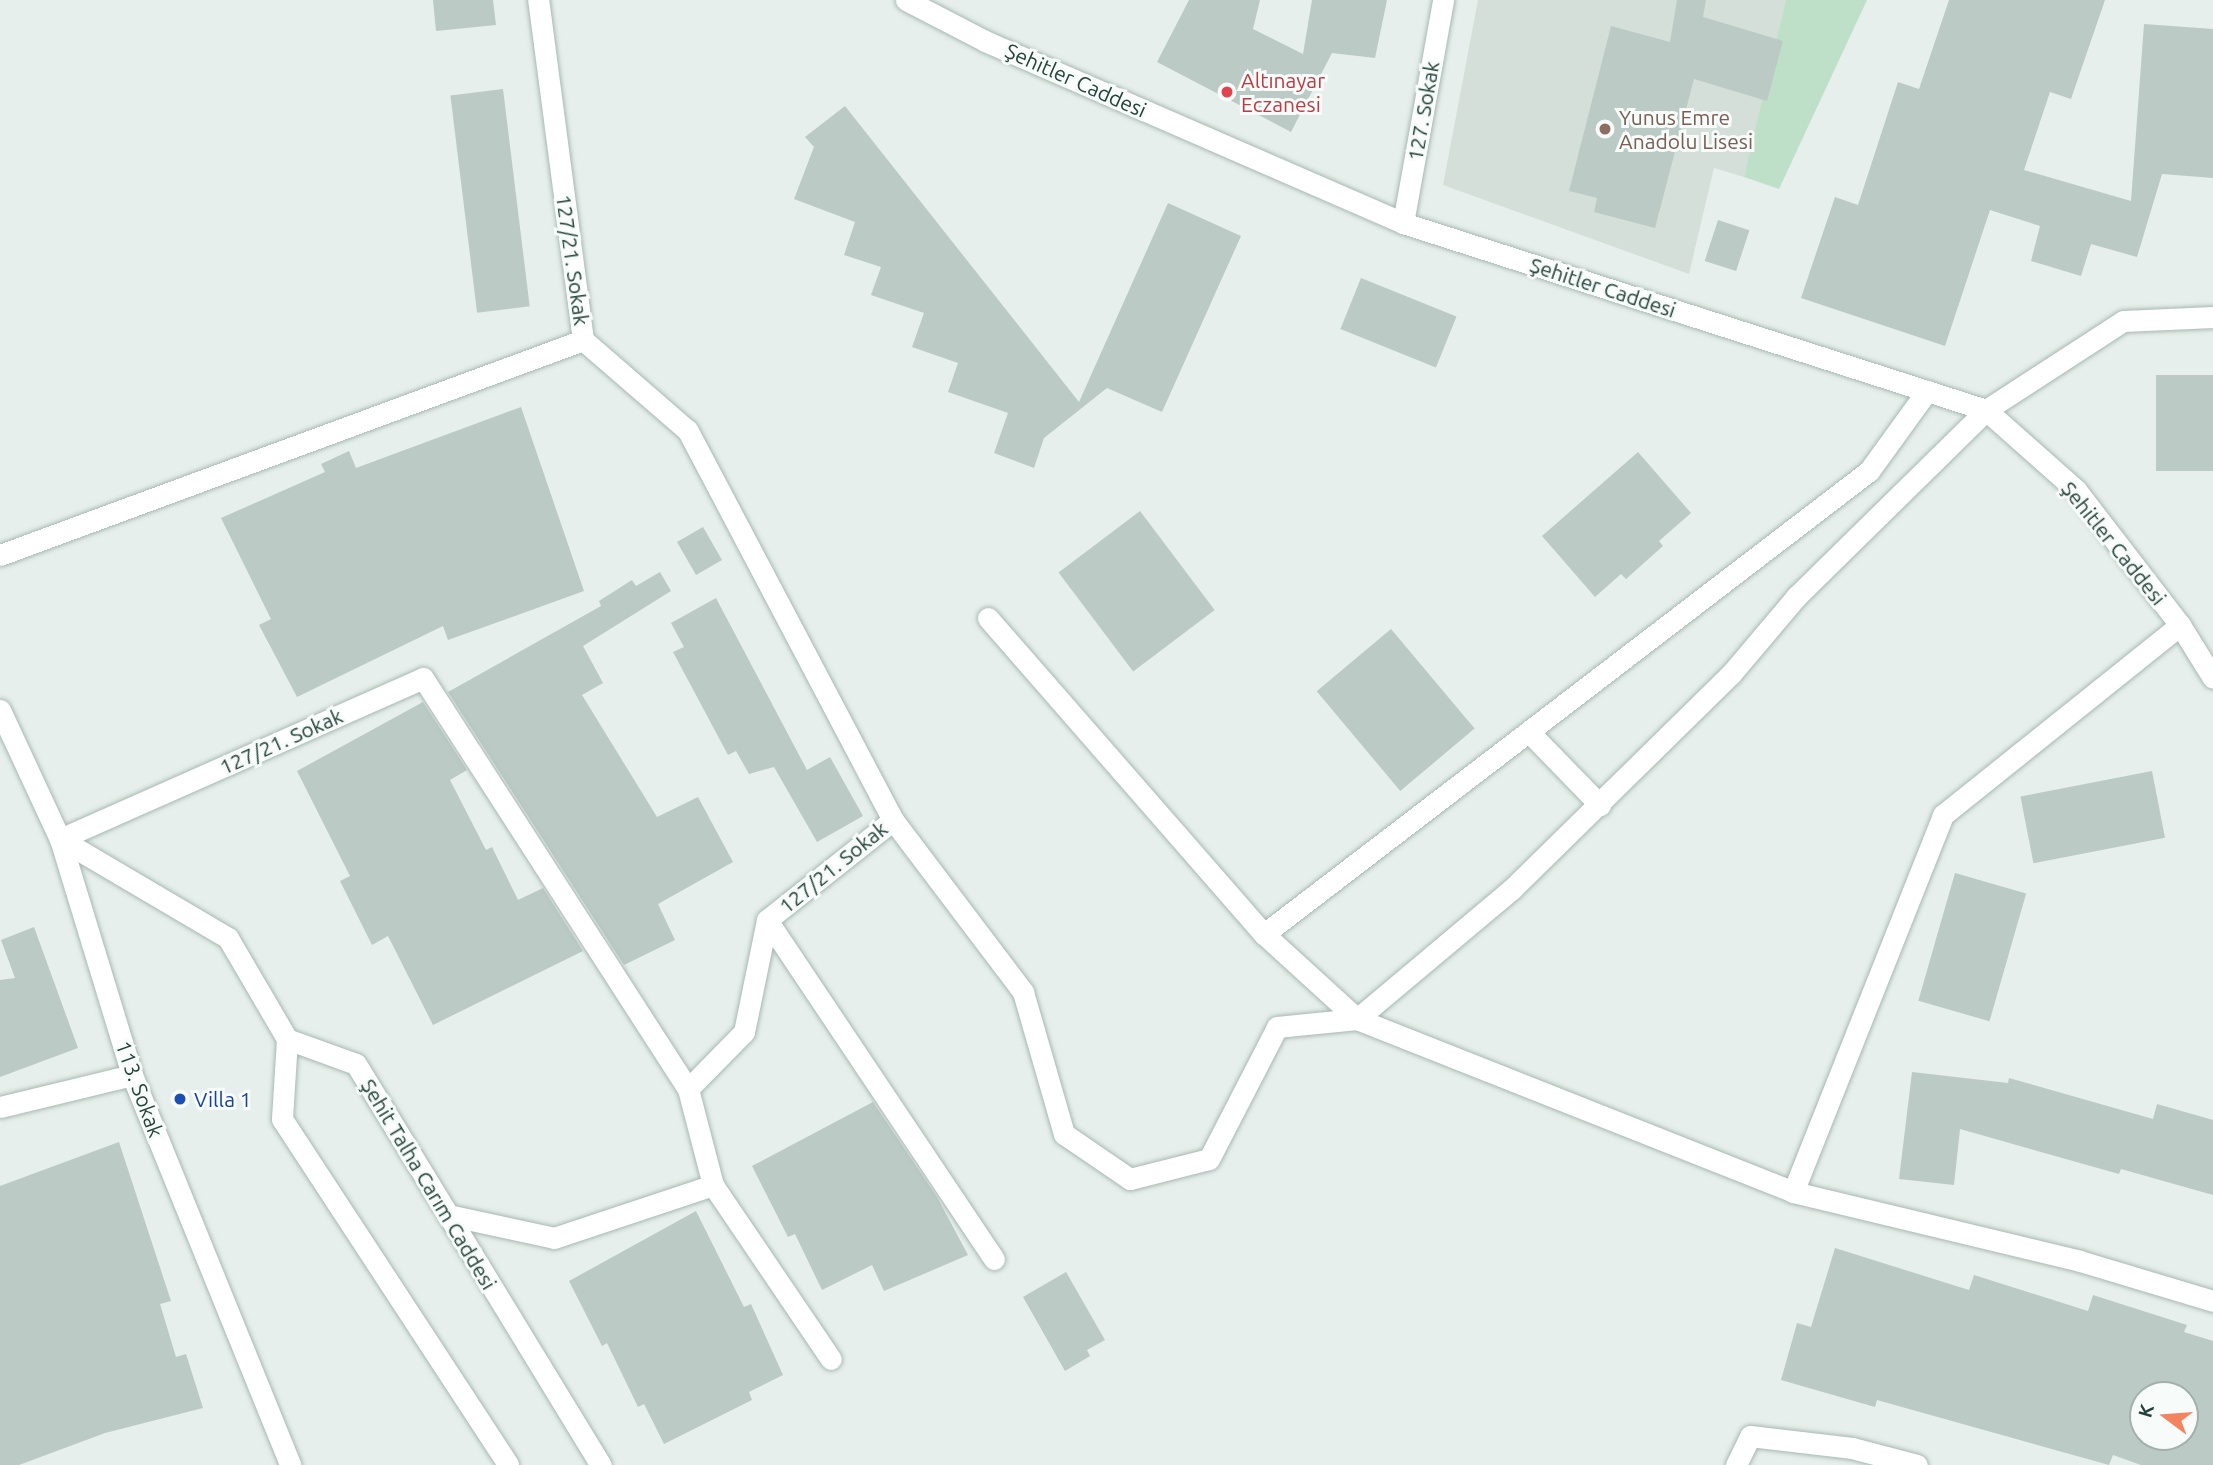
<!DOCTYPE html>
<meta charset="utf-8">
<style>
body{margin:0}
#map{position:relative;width:2213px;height:1465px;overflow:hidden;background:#e6efeb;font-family:Ubuntu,sans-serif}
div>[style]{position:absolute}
.built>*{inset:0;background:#d4dfda}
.green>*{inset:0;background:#bfe0c8}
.building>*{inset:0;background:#bbcac4;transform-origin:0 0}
.roads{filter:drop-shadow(0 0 2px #a8b8b2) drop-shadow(0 0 2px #a8b8b2)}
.minor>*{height:21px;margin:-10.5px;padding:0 10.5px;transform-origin:10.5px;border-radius:10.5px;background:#fff}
.dots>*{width:19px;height:19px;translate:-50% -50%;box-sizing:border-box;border:4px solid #f7fbf9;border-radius:50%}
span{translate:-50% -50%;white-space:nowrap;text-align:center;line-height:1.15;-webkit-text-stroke:6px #f7fbf9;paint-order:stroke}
.street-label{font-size:21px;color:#24423a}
.health-label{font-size:21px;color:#be3a42}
.left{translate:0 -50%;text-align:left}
.education-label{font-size:21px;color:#785e54}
.transit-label{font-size:21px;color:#164399}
.north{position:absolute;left:2129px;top:1381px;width:70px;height:70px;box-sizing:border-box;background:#f7fbf9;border:2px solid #a3b1ad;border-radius:50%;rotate:286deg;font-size:19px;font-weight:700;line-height:28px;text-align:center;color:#24423a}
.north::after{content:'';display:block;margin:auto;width:24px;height:32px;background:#f4845f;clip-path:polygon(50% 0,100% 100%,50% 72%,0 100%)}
</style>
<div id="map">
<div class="built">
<div style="clip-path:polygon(1478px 0,1786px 0,1782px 31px,1744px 177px,1714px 168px,1689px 274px,1443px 185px)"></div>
</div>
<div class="green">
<div style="clip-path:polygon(1786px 0,1867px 0,1779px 189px,1744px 177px)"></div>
</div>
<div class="building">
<div style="clip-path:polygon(433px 0,493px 0,496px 25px,436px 31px)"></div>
<div style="clip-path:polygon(1189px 0,1260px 0,1253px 29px,1303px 54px,1312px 0,1387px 0,1375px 58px,1332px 53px,1291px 132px,1157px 62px)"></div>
<div style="clip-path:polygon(1677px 0,1706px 0,1703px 17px,1783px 41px,1767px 101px,1694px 79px,1655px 228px,1594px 212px,1597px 198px,1569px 191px,1611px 26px,1670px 42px)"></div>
<div style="clip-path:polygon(1949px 0,2105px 0,2071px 99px,2050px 92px,2024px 170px,2131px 201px,2144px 24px,2213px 29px,2213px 178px,2162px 174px,2137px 257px,2091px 244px,2081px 276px,2031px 261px,2040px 226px,1990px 210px,1945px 346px,1801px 298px,1835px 197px,1858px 205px,1898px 82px,1919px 89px)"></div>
<div style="left:503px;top:89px;width:219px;height:53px;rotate:83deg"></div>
<div style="clip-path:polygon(845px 106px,1079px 402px,1168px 203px,1241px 236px,1162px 412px,1107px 388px,1044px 438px,1034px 468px,994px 453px,1008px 413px,948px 392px,958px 363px,912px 347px,924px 313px,871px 295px,881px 267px,844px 255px,855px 222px,794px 199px,814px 147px,805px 137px)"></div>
<div style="left:1718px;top:220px;width:33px;height:43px;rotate:18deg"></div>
<div style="left:1361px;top:278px;width:103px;height:55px;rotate:22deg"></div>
<div style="left:2213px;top:375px;width:96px;height:57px;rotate:90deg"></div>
<div style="clip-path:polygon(521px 407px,584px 591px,448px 640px,443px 626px,297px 697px,259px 625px,271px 619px,221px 518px,325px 472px,321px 464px,349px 451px,356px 468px)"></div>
<div style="clip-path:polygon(1638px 452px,1691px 513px,1659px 541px,1663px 546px,1626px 579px,1621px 574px,1595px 597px,1542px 536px)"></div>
<div style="left:1140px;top:511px;width:124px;height:102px;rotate:53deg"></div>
<div style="left:703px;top:527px;width:38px;height:30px;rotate:60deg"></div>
<div style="clip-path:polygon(660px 572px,671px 591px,583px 646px,603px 683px,582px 695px,657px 817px,698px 797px,733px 862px,658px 904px,675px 940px,624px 965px,448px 692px,601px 606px,599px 601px,632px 580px,636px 586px)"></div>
<div style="clip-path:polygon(716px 598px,807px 770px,830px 757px,863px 816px,817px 842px,774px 767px,749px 774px,736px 751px,728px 755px,673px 652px,684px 647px,671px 623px)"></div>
<div style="left:1391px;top:629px;width:130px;height:97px;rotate:50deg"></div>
<div style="clip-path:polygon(423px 702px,467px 770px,450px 780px,486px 850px,492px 847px,518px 900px,543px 888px,583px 951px,433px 1025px,388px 936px,372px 945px,340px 881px,350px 876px,297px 771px)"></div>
<div style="left:2152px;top:771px;width:68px;height:134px;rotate:79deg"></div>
<div style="left:1955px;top:873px;width:74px;height:133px;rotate:16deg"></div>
<div style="clip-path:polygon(34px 927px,78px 1048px,0 1077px,0 980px,15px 978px,1px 940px)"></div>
<div style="clip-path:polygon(1912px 1072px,2008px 1083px,2009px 1078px,2153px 1119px,2157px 1104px,2213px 1120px,2213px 1195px,2121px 1169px,2119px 1174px,1960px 1129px,1954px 1185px,1899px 1179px)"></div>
<div style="clip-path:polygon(873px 1102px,937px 1197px,968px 1255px,884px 1291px,872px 1265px,822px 1290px,795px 1234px,788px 1237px,752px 1166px)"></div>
<div style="clip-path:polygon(119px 1142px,171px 1301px,160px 1304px,176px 1357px,186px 1354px,203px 1408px,105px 1433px,19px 1465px,0 1465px,0 1186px)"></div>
<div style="clip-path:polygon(696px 1211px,744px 1307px,751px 1304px,783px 1375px,749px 1392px,752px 1400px,664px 1444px,644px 1404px,638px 1407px,607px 1343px,602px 1346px,569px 1281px)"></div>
<div style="clip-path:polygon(evenodd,1835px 1248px,1969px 1290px,1974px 1275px,2088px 1311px,2093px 1295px,2187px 1325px,2184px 1332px,2213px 1341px,2213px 1465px,2141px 1465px,2113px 1455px,2109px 1465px,1877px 1400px,1875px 1407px,1781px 1380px,1797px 1323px,1811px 1327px,1835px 1248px,2143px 1395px,2185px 1395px,2185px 1437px,2143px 1437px,2143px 1395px)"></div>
<div style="clip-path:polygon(1066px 1272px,1105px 1340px,1087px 1350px,1090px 1356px,1065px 1371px,1023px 1297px)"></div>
</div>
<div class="roads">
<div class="minor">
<div style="left:906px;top:0;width:89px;rotate:27.4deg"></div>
<div style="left:985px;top:41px;width:456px;rotate:23.5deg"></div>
<div style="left:1403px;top:223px;width:612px;rotate:17.78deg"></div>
<div style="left:1986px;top:410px;width:120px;rotate:41.6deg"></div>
<div style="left:2076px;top:490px;width:170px;rotate:52.4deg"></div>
<div style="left:2180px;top:625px;width:62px;rotate:58.1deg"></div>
<div style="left:1403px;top:223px;width:227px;rotate:-79.8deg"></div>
<div style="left:0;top:555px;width:621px;rotate:-20.24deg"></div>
<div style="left:988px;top:618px;width:420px;rotate:48.9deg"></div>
<div style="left:1264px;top:934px;width:126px;rotate:42.4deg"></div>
<div style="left:1357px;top:1019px;width:469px;rotate:21.6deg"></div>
<div style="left:1793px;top:1192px;width:295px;rotate:13.5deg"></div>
<div style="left:2080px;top:1261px;width:139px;rotate:16.7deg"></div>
<div style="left:0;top:710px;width:142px;rotate:65.1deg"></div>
<div style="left:60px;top:839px;width:247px;rotate:73deg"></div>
<div style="left:132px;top:1075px;width:421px;rotate:67.9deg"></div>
<div style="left:1529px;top:732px;width:102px;rotate:45.8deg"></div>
<div style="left:893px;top:820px;width:216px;rotate:52.9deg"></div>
<div style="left:1023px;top:992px;width:148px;rotate:73.9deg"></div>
<div style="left:1064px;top:1134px;width:80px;rotate:34.3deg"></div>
<div style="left:1130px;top:1179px;width:81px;rotate:-14.2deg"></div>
<div style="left:1209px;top:1159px;width:148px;rotate:-62.7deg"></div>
<div style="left:1277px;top:1027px;width:80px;rotate:-5.7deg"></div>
<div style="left:1357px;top:1019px;width:202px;rotate:-40deg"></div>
<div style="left:1512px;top:889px;width:307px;rotate:-44.5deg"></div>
<div style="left:1731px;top:674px;width:101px;rotate:-49.8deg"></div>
<div style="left:1796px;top:597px;width:267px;rotate:-44.5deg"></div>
<div style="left:1986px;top:410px;width:163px;rotate:-33deg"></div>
<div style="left:2123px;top:321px;width:90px;rotate:-2.5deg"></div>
<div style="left:60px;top:839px;width:397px;rotate:-23.9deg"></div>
<div style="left:423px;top:678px;width:489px;rotate:57.2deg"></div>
<div style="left:688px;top:1089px;width:80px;rotate:-45.5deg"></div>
<div style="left:744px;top:1032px;width:114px;rotate:-78.4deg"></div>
<div style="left:767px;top:920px;width:161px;rotate:-38.4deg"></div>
<div style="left:893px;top:820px;width:441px;rotate:-117.8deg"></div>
<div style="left:687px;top:430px;width:138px;rotate:-139.1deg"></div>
<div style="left:583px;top:340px;width:343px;rotate:-97.5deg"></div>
<div style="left:60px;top:839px;width:195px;rotate:30.5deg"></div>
<div style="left:228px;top:938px;width:117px;rotate:59.7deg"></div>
<div style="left:767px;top:920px;width:408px;rotate:56.2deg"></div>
<div style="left:1264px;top:934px;width:762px;rotate:-37.43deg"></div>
<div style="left:1869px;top:471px;width:99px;rotate:-54.1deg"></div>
<div style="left:287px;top:1039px;width:73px;rotate:19.9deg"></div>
<div style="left:356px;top:1064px;width:470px;rotate:58.6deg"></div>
<div style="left:287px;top:1039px;width:80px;rotate:93.6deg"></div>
<div style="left:282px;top:1119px;width:413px;rotate:56.8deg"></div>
<div style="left:688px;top:1089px;width:99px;rotate:75.4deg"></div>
<div style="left:713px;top:1185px;width:210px;rotate:55.9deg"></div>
<div style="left:0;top:1107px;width:136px;rotate:-13.6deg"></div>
<div style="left:1793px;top:1192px;width:406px;rotate:-68.3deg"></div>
<div style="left:1943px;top:815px;width:304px;rotate:-38.7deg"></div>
<div style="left:448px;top:1215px;width:108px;rotate:12.2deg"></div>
<div style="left:554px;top:1238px;width:168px;rotate:-18.4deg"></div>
<div style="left:1736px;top:1465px;width:32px;rotate:-64deg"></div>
<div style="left:1750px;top:1436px;width:103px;rotate:6.7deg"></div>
<div style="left:1852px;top:1448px;width:67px;rotate:14.7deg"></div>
</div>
</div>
<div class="dots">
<div style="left:1227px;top:92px;background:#e0444e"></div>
<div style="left:1605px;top:129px;background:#8d6e63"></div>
<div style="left:180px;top:1099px;background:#1a4fb4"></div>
</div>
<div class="street-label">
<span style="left:1076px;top:80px;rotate:24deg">Şehitler Caddesi</span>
<span style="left:1423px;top:111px;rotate:-80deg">127. Sokak</span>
<span style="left:573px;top:260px;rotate:82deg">127/21. Sokak</span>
<span style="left:1603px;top:287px;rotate:18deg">Şehitler Caddesi</span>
<span style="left:2114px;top:543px;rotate:51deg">Şehitler Caddesi</span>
<span style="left:281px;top:741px;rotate:-24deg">127/21. Sokak</span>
<span style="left:833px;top:867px;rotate:-39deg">127/21. Sokak</span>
<span style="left:140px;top:1089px;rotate:70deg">113. Sokak</span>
<span style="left:429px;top:1184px;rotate:59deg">Şehit Talha Carım Caddesi</span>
</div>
<div class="health-label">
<span class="left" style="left:1241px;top:92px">Altınayar<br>Eczanesi</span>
</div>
<div class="education-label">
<span class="left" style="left:1619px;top:129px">Yunus Emre<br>Anadolu Lisesi</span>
</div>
<div class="transit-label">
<span class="left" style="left:194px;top:1099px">Villa 1</span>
</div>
<div class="north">K</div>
</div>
